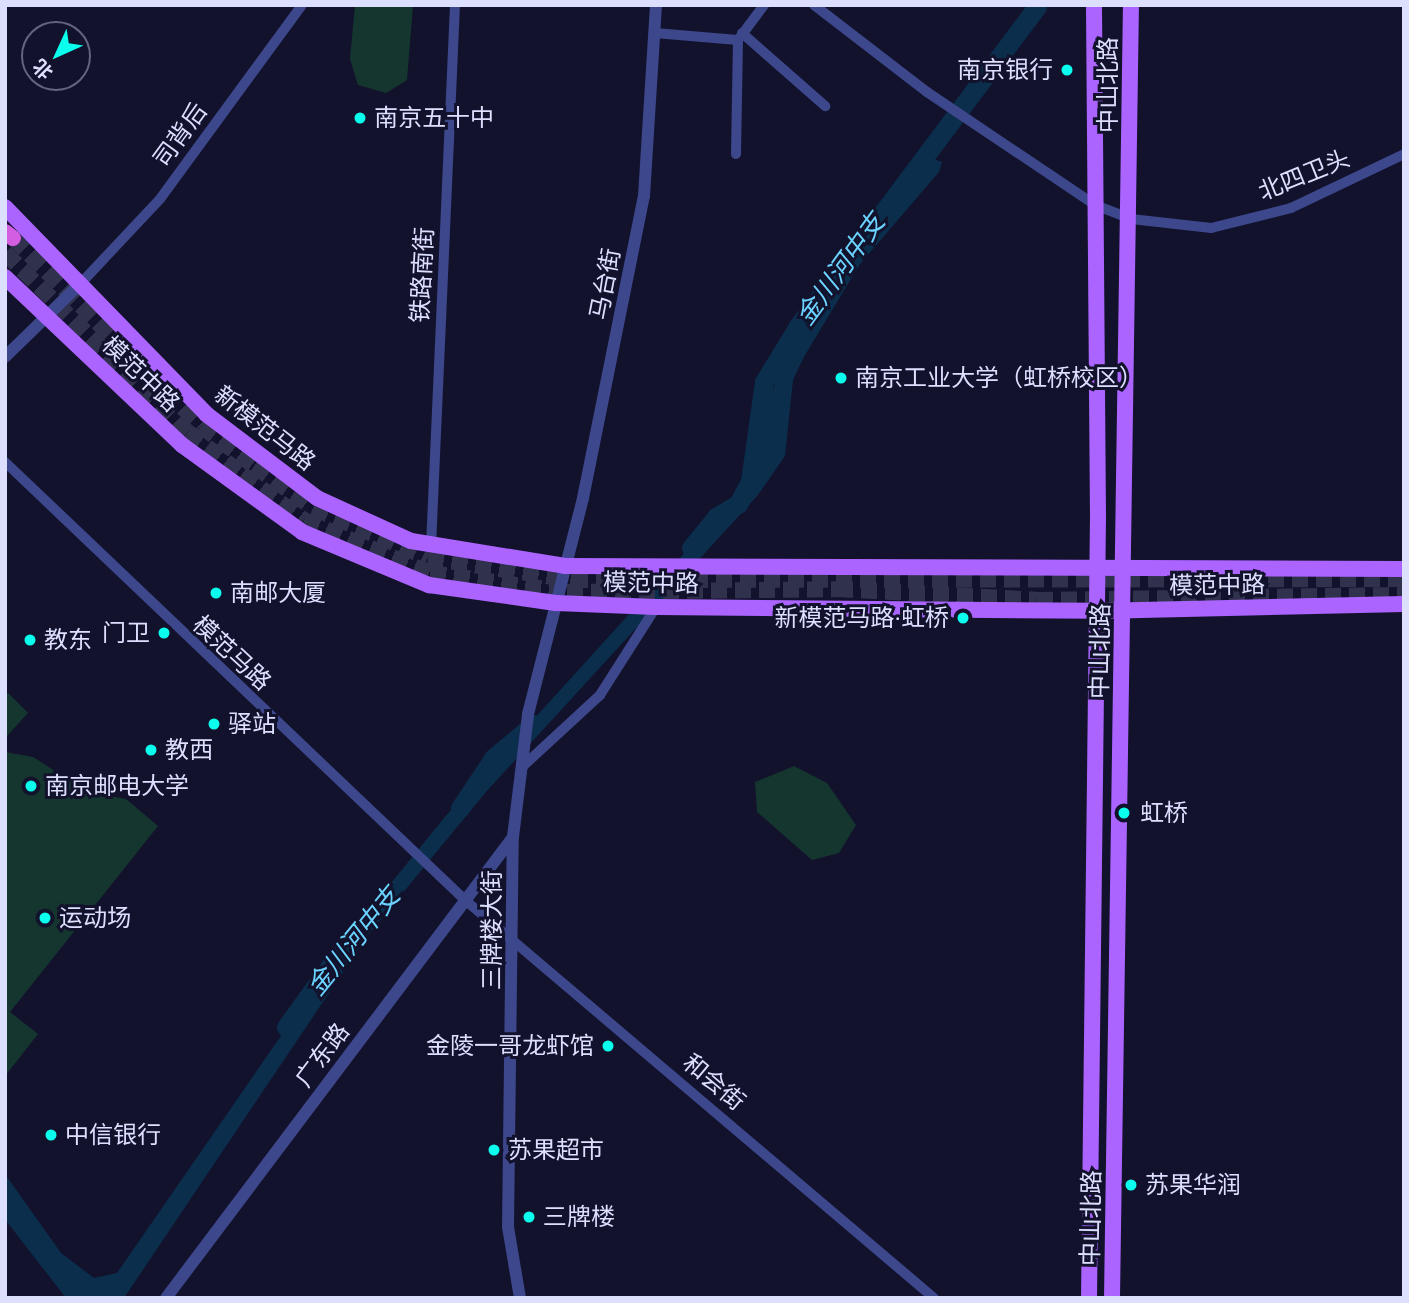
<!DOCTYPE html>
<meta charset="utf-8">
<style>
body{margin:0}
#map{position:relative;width:1409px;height:1303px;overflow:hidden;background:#12122c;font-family:"PT Sans","Noto Sans SC",sans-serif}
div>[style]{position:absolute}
.green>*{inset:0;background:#15362f}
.water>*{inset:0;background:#0b2e4c}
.river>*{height:19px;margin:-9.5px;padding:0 9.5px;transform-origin:9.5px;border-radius:9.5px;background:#0b2e4c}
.trunk-tunnel>*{height:16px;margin-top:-8px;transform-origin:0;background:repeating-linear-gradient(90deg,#30314c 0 16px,transparent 0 24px)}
.minor>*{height:10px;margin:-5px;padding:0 5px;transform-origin:5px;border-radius:5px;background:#3d478b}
.tertiary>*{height:12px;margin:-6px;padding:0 6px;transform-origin:6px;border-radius:6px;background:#3d478b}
.primary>*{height:16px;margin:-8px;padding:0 8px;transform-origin:8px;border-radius:8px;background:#ab64ff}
.trunk>*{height:16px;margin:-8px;padding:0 8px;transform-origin:8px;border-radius:8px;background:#d45ee2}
.dots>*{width:19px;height:19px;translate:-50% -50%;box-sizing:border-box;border:4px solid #12122c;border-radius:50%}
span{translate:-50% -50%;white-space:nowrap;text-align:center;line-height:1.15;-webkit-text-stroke:6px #12122c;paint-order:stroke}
.poi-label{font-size:24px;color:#dddfff}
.right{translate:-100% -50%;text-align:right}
.left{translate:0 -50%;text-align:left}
.street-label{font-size:24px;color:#dddfff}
.water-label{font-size:26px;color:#6bd3ff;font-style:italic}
.frame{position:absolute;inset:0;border:7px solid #dddfff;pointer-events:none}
.north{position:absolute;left:21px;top:21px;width:70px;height:70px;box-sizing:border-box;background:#12122c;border:2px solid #636480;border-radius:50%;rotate:225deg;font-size:19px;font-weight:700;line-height:28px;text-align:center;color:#dddfff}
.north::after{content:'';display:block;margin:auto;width:24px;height:32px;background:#0afeed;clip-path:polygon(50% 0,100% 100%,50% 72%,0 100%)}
</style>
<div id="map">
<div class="green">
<div style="clip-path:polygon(355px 5px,413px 5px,407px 80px,386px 93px,358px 85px,350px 59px)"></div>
<div style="clip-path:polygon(8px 693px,28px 713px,7px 736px,5px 696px)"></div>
<div style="clip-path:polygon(5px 752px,33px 757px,88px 792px,126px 799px,158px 826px,10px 1012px,38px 1034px,5px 1076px)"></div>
<div style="clip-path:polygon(794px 766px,827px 783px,856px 825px,839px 853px,812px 860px,757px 812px,755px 782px)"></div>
</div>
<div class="water">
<div style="clip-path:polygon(933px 159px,942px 162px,939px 172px,860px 264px,805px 355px,793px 380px,785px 456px,758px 495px,486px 792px,368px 935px,124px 1298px,77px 1298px,5px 1196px,5px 1174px,61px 1253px,94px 1278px,117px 1273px,361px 920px,444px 818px,739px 493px,779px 372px,843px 269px)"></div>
</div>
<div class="river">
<div style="left:691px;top:548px;width:40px;rotate:-51deg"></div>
<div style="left:716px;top:517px;width:26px;rotate:-31deg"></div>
<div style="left:738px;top:504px;width:26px;rotate:-62deg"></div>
<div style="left:750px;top:481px;width:100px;rotate:-82deg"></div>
<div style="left:764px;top:382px;width:66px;rotate:-58.7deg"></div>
<div style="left:798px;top:326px;width:399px;rotate:-53.2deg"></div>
<div style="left:460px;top:808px;width:61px;rotate:-56.3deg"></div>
<div style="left:494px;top:757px;width:52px;rotate:-39.5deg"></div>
<div style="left:286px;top:1027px;width:89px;rotate:-54.2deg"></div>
<div style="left:5px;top:1204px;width:119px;rotate:52.2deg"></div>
</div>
<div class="trunk-tunnel">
<div style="left:13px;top:238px;width:266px;rotate:45deg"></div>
<div style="left:201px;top:426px;width:66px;rotate:37deg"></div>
<div style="left:254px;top:466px;width:72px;rotate:35.4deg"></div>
<div style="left:313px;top:508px;width:125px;rotate:23.5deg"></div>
<div style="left:428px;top:558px;width:146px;rotate:8.7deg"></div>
<div style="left:572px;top:580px;width:832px;rotate:-0.07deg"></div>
<div style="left:5px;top:253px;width:256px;rotate:44.4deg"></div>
<div style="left:188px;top:432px;width:68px;rotate:37.9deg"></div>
<div style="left:242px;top:474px;width:77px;rotate:36.6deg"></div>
<div style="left:304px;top:520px;width:137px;rotate:22.8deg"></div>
<div style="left:430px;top:573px;width:138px;rotate:7.9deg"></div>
<div style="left:567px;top:592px;width:270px;rotate:-0.6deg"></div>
<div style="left:837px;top:589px;width:200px;rotate:3.1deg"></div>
<div style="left:1037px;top:600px;width:367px;rotate:-0.8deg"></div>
</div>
<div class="minor">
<div style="left:814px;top:5px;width:143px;rotate:37.6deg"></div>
<div style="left:927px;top:92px;width:202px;rotate:33.9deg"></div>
<div style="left:1095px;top:205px;width:39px;rotate:21deg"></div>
<div style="left:1131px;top:219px;width:81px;rotate:6.4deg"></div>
<div style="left:1211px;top:228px;width:82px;rotate:-14deg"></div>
<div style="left:1291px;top:208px;width:125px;rotate:-25.5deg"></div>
<div style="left:655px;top:33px;width:83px;rotate:4.8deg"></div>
<div style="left:738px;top:40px;width:44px;rotate:-53.4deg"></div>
<div style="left:742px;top:33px;width:111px;rotate:41.3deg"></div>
<div style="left:736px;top:154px;width:114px;rotate:-89deg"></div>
<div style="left:83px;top:281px;width:112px;rotate:-46.8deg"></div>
<div style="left:160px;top:199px;width:240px;rotate:-53.8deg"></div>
<div style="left:5px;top:462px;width:635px;rotate:43.6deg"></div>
<div style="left:465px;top:900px;width:615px;rotate:40.32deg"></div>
<div style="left:431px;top:546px;width:542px;rotate:-87.46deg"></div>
<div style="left:521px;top:768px;width:108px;rotate:-42.7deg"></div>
<div style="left:600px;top:695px;width:104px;rotate:-57.5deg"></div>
</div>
<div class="tertiary">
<div style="left:5px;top:357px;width:109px;rotate:-44.3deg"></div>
<div style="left:166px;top:1298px;width:577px;rotate:-53.03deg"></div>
<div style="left:520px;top:1298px;width:72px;rotate:-99.6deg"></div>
<div style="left:508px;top:1227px;width:390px;rotate:-89.3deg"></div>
<div style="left:513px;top:837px;width:124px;rotate:-83deg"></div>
<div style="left:528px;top:714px;width:223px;rotate:-75.7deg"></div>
<div style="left:583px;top:498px;width:308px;rotate:-78.6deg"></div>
<div style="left:644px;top:196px;width:191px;rotate:-86.4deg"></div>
</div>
<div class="primary">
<div style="left:5px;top:207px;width:289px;rotate:45.8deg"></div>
<div style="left:206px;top:414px;width:139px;rotate:37.1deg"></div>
<div style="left:317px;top:498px;width:103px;rotate:24.6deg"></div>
<div style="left:411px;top:541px;width:156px;rotate:9.2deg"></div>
<div style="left:565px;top:566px;width:839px;rotate:0.2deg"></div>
<div style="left:5px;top:277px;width:244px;rotate:43.5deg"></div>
<div style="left:182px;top:445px;width:148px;rotate:35.9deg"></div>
<div style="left:302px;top:532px;width:138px;rotate:22.7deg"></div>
<div style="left:429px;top:585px;width:128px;rotate:8.1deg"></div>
<div style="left:556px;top:603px;width:100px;rotate:2.3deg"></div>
<div style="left:656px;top:607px;width:441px;rotate:0.5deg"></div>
<div style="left:1097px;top:611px;width:307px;rotate:-1.3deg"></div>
<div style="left:1089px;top:1298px;width:781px;rotate:-89.34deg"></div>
<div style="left:1098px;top:517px;width:512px;rotate:-90.45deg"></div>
<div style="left:1112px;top:1298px;width:1293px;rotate:-89.16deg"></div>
</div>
<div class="trunk">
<div style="left:5px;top:232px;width:10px;rotate:37deg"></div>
</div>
<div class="dots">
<div style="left:1067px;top:70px;background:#0afeed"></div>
<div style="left:360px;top:118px;background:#0afeed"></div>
<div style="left:841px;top:378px;background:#0afeed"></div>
<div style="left:216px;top:593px;background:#0afeed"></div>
<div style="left:963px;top:618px;background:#0afeed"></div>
<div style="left:164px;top:633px;background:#0afeed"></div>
<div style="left:30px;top:640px;background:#0afeed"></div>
<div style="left:214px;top:724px;background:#0afeed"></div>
<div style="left:151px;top:750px;background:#0afeed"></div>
<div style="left:31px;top:786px;background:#0afeed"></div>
<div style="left:1124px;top:813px;background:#0afeed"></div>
<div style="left:45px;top:918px;background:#0afeed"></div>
<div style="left:608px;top:1046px;background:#0afeed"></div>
<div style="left:51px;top:1135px;background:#0afeed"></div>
<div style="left:494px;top:1150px;background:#0afeed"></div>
<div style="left:1131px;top:1185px;background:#0afeed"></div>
<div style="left:529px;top:1217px;background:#0afeed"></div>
</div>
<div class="poi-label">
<span class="right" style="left:1053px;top:70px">南京银行</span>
<span class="left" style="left:374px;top:118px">南京五十中</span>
<span class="left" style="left:855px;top:378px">南京工业大学（虹桥校区）</span>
<span class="left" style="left:230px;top:593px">南邮大厦</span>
<span class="right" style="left:949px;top:618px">新模范马路·虹桥</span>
<span class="right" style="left:150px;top:633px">门卫</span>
<span class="left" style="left:44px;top:640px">教东</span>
<span class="left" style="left:228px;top:724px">驿站</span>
<span class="left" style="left:165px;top:750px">教西</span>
<span class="left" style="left:45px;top:786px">南京邮电大学</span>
<span class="left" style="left:1140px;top:813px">虹桥</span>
<span class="left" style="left:59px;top:918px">运动场</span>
<span class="right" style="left:594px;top:1046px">金陵一哥龙虾馆</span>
<span class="left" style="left:65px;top:1135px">中信银行</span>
<span class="left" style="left:508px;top:1150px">苏果超市</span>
<span class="left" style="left:1145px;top:1185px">苏果华润</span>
<span class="left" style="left:543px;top:1217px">三牌楼</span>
</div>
<div class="street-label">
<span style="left:1108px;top:85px;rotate:-90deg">中山北路</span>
<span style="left:180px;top:135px;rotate:-54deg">司背后</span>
<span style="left:1304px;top:175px;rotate:-22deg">北四卫头</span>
<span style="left:422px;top:275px;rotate:-87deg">铁路南街</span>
<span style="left:605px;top:284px;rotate:-79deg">马台街</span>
<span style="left:141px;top:374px;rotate:44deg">模范中路</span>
<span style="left:265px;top:428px;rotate:38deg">新模范马路</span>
<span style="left:651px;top:583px;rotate:1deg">模范中路</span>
<span style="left:1217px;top:585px;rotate:-1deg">模范中路</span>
<span style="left:1100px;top:651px;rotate:-89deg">中山北路</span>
<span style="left:232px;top:653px;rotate:43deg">模范马路</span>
<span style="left:492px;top:930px;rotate:-90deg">三牌楼大街</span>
<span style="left:322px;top:1055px;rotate:-53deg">广东路</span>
<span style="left:714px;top:1082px;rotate:40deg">和会街</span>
<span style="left:1091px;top:1218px;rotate:-89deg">中山北路</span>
</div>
<div class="water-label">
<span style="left:840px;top:269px;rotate:-54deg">金川河中支</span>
<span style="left:353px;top:941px;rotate:-51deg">金川河中支</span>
</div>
<div class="frame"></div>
<div class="north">北</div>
</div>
